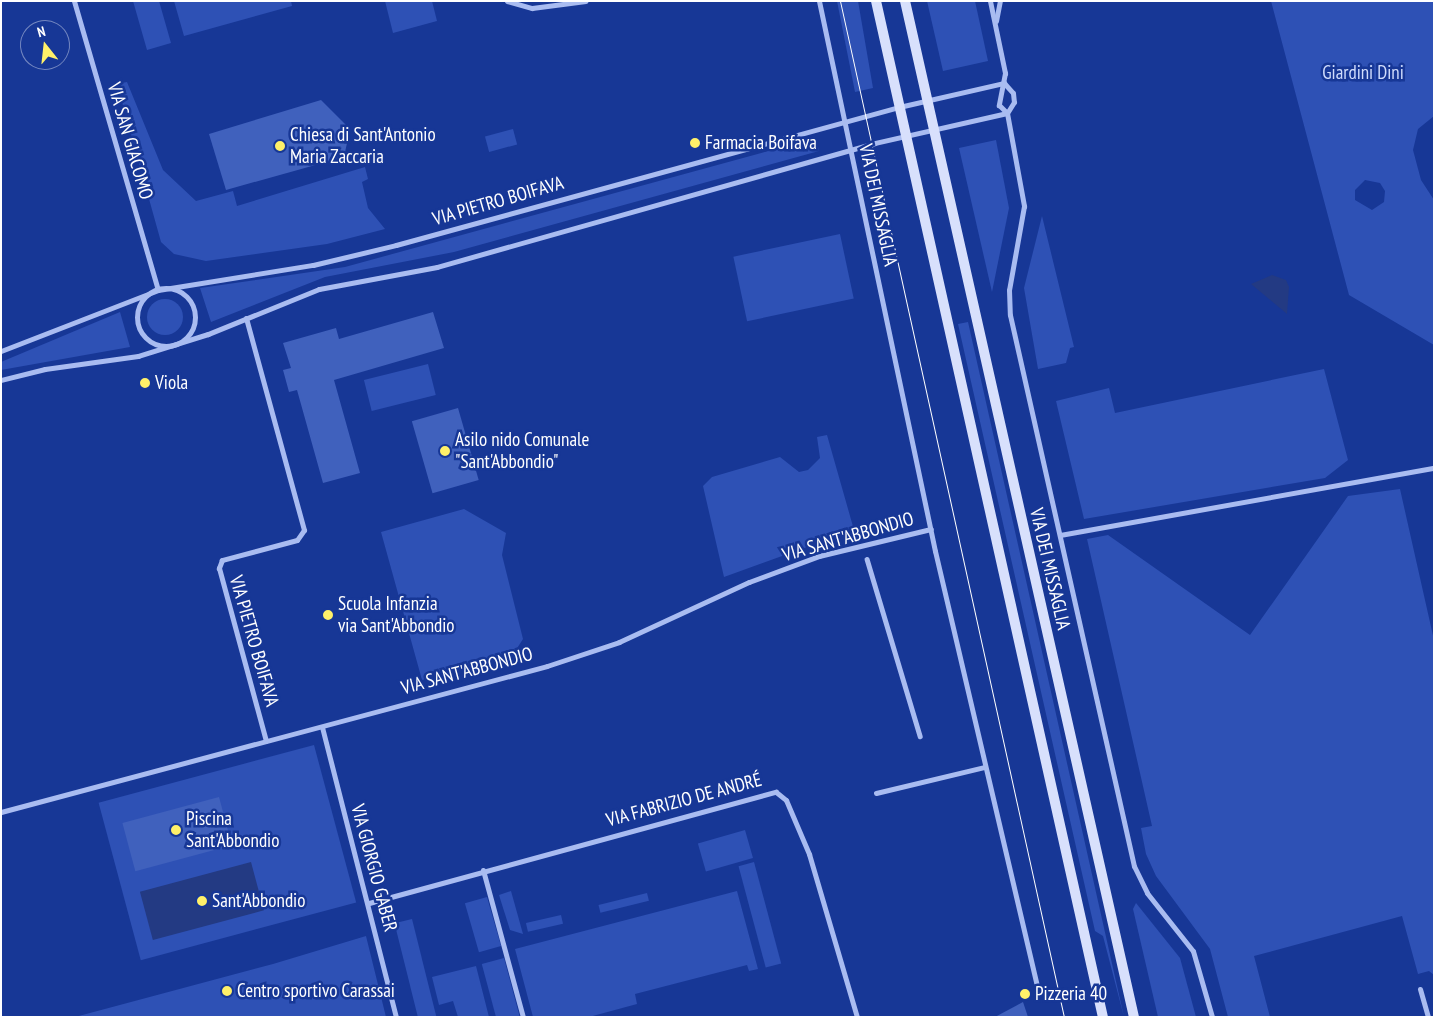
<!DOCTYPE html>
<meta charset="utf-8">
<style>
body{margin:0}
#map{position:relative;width:1435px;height:1018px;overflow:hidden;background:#173796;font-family:"PT Sans Narrow",sans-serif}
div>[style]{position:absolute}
.green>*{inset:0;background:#2e51b5;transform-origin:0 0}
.round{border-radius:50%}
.water>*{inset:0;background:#233a83;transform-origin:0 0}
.building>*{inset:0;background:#4061bd;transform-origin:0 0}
.pedestrian>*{height:4.5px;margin:-2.25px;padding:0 2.25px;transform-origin:2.25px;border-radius:2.25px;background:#a9bcf1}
.minor>*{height:5px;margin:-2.5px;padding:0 2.5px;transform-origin:2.5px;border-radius:2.5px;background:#a9bcf1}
.minor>.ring{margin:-2.5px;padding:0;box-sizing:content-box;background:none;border:5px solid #a9bcf1;border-radius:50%}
.secondary>*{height:10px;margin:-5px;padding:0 5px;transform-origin:5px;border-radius:5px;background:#d8e0fc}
.tram>*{height:1px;margin:-0.5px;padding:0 0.5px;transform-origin:0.5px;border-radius:0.5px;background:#fff}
.dots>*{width:14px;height:14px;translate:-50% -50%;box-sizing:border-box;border:2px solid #173796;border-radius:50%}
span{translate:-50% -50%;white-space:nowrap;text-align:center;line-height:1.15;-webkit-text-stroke:5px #173796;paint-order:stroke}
.park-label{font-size:19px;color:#d0dcfc}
.poi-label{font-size:19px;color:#fff}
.left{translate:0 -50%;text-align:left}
.street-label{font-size:19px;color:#fff}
.frame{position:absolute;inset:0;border:2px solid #fff;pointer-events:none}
.north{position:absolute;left:20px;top:20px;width:50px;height:50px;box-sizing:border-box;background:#173796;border:1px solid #7487c0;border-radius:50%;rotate:344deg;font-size:14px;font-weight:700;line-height:20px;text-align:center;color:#fff}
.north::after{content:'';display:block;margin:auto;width:18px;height:22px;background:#fff069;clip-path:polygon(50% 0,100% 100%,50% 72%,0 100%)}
</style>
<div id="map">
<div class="green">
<div style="clip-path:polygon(133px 1px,159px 1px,171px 43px,147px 50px)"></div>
<div style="clip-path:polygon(174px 1px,291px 1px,292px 6px,184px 36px)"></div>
<div style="clip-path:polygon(385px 1px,432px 1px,437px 21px,393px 33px)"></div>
<div style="clip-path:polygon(837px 1px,858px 1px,873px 88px,855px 92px)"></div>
<div style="clip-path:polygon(927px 1px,975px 1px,988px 61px,943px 71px)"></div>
<div style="clip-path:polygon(evenodd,1271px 1px,1434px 1px,1434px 116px,1418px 129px,1413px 150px,1421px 180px,1434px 200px,1434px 345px,1349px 295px,1271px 1px,1365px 180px,1380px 183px,1385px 191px,1384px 202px,1372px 210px,1355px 200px,1355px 190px,1365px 180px)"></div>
<div style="clip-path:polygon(127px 82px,163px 170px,196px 201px,233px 191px,237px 206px,365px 167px,368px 179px,362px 182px,368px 208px,385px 229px,327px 244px,206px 261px,174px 254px,161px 242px,117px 84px)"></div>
<div style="left:513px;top:129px;width:16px;height:29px;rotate:75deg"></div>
<div style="clip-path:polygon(816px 138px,819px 151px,454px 252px,325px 277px,211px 322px,200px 288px,345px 267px)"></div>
<div style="clip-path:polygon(996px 140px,1009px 208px,992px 292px,959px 148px)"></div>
<div style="clip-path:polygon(1042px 216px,1074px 347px,1070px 348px,1066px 363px,1038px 369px,1024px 288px)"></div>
<div style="left:840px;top:234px;width:66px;height:109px;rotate:78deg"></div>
<div class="round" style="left:147px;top:299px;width:36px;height:36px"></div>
<div style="clip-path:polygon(120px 312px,130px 347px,1px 370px,1px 362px)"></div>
<div style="clip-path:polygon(968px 322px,1124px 1017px,1103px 936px,1095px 931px,958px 324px)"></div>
<div style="left:428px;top:364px;width:32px;height:66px;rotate:76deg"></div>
<div style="clip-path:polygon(1324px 369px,1348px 460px,1325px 478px,1084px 519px,1056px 401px,1109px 388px,1115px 413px)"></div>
<div style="clip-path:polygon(827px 435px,854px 530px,724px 577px,703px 486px,712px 477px,780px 457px,799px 472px,808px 470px,820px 458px,817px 437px)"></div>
<div style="clip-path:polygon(1400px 489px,1434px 640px,1434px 975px,1429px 971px,1418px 974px,1402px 916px,1254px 956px,1270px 1017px,1228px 1017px,1210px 949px,1156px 876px,1146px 854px,1141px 828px,1152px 826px,1087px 539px,1108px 535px,1250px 635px,1348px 496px)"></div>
<div style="clip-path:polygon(464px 509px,506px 533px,502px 555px,523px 639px,512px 656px,422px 680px,381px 532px)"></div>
<div style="left:314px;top:745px;width:163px;height:223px;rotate:75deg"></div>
<div style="left:745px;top:830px;width:29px;height:49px;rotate:74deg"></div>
<div style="left:754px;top:862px;width:105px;height:16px;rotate:75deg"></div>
<div style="clip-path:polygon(511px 891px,523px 934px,510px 930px,499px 895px)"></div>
<div style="clip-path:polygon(737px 891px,758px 969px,749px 971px,747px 965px,635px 994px,637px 1004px,589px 1017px,533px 1017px,515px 949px)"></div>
<div style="left:647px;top:893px;width:8px;height:50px;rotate:76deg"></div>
<div style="left:487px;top:897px;width:51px;height:23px;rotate:74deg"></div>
<div style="clip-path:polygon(1136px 903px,1180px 958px,1196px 1017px,1158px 1017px,1133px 909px)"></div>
<div style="left:561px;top:915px;width:9px;height:36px;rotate:77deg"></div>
<div style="left:412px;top:919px;width:101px;height:18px;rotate:76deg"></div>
<div style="clip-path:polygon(366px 936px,386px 1017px,75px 1017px,273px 964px)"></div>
<div style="left:504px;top:958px;width:61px;height:23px;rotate:75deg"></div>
<div style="clip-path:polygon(476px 966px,489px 1017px,458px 1017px,453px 1001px,439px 1005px,432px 977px)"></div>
</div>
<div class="water">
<div style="clip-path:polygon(1272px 275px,1286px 280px,1289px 287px,1287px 314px,1251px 284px)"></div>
<div style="left:251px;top:862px;width:50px;height:115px;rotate:75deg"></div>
</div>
<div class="building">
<div style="clip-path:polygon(321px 100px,350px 129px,344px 157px,226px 190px,209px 134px)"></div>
<div style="clip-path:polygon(433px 312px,444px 348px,334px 380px,360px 473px,323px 483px,297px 390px,289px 392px,283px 370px,291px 368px,283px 343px,336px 328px,339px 339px)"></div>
<div style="left:458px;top:408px;width:75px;height:48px;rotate:74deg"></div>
<div style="left:219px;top:797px;width:50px;height:100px;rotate:75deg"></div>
<div style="clip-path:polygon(1023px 1002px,1028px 1017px,995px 1017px)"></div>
</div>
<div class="pedestrian">
<div style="left:867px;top:559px;width:185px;rotate:73.3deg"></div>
</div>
<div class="minor">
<div style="left:74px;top:1px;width:301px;rotate:73.8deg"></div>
<div style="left:507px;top:1px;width:26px;rotate:16deg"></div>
<div style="left:532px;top:8px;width:54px;rotate:-7.4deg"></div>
<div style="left:819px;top:1px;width:562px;rotate:78.09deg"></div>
<div style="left:935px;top:551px;width:452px;rotate:76.8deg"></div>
<div style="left:990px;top:1px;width:74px;rotate:78.2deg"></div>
<div style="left:1005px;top:73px;width:33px;rotate:101deg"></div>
<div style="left:999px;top:105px;width:11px;rotate:45deg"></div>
<div style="left:1007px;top:113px;width:95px;rotate:79.6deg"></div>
<div style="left:1024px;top:206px;width:85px;rotate:100.1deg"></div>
<div style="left:1009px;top:290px;width:25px;rotate:88deg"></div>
<div style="left:1010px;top:315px;width:565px;rotate:77.32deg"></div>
<div style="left:1134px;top:866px;width:30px;rotate:64deg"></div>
<div style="left:1147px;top:893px;width:74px;rotate:51.6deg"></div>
<div style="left:1193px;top:951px;width:69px;rotate:73.9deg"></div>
<div style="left:996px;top:21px;width:20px;rotate:-79deg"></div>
<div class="ring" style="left:137px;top:288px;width:53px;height:53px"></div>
<div style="left:246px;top:318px;width:220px;rotate:74.7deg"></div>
<div style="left:304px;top:530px;width:12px;rotate:125deg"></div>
<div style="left:297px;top:540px;width:78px;rotate:165.1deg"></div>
<div style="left:222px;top:560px;width:9px;rotate:111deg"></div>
<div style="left:219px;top:568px;width:179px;rotate:74.8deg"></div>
<div style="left:1px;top:351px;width:168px;rotate:-21.2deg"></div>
<div style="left:158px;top:290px;width:157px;rotate:-9.2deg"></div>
<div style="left:313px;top:265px;width:85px;rotate:-13.5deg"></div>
<div style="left:396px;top:245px;width:522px;rotate:-15.34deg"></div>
<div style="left:899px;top:107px;width:108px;rotate:-12.9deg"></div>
<div style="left:1004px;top:83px;width:13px;rotate:48deg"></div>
<div style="left:1013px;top:93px;width:9px;rotate:84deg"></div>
<div style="left:1014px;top:102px;width:13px;rotate:122deg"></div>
<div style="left:1007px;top:113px;width:135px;rotate:167.2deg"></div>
<div style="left:875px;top:143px;width:455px;rotate:164.2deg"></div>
<div style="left:437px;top:267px;width:120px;rotate:169.4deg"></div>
<div style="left:319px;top:289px;width:120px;rotate:157.9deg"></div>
<div style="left:208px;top:334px;width:73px;rotate:162.6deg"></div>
<div style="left:138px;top:356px;width:94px;rotate:172deg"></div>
<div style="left:45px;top:369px;width:45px;rotate:166deg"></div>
<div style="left:1060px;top:535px;width:380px;rotate:-10.2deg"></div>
<div style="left:322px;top:727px;width:299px;rotate:75.7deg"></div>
<div style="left:876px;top:793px;width:111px;rotate:-13.5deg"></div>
<div style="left:1px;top:812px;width:565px;rotate:-14.97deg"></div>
<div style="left:547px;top:666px;width:76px;rotate:-18.4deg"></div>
<div style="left:619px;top:642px;width:143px;rotate:-24.8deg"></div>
<div style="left:749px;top:582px;width:75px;rotate:-20.4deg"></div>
<div style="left:819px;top:556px;width:115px;rotate:-13.6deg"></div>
<div style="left:483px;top:870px;width:152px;rotate:74.8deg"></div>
<div style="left:369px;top:903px;width:422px;rotate:-15.3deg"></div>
<div style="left:776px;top:792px;width:13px;rotate:39deg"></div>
<div style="left:786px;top:800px;width:59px;rotate:66.9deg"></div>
<div style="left:809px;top:854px;width:170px;rotate:73.6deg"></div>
<div style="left:1420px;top:989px;width:29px;rotate:74deg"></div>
</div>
<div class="secondary">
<div style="left:876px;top:1px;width:1041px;rotate:77.41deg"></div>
<div style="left:905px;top:1px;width:1041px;rotate:77.3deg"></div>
</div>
<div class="tram">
<div style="left:840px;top:1px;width:1040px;rotate:77.57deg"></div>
</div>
<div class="dots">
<div style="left:695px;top:143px;background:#fff069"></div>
<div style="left:280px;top:146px;background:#fff069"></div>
<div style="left:145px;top:383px;background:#fff069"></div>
<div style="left:445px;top:451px;background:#fff069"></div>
<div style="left:328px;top:615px;background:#fff069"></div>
<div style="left:176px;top:830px;background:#fff069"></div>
<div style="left:202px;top:901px;background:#fff069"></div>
<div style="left:227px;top:991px;background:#fff069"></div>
<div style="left:1025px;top:994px;background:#fff069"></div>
</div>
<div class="park-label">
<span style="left:1363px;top:73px">Giardini Dini</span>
</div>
<div class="poi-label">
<span class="left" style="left:290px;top:146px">Chiesa di Sant'Antonio<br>Maria Zaccaria</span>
<span class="left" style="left:705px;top:143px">Farmacia Boifava</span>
<span class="left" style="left:155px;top:383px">Viola</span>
<span class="left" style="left:455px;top:451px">Asilo nido Comunale<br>"Sant'Abbondio"</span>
<span class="left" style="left:338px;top:615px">Scuola Infanzia<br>via Sant'Abbondio</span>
<span class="left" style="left:186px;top:830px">Piscina<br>Sant'Abbondio</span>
<span class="left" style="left:212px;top:901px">Sant'Abbondio</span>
<span class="left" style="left:237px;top:991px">Centro sportivo Carassai</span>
<span class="left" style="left:1035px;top:994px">Pizzeria 40</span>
</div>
<div class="street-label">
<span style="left:130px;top:141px;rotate:74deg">VIA SAN GIACOMO</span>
<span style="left:498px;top:201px;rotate:-16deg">VIA PIETRO BOIFAVA</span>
<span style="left:878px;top:205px;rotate:78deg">VIA DEI MISSAGLIA</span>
<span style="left:848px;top:537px;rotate:-16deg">VIA SANT'ABBONDIO</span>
<span style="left:1050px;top:569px;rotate:77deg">VIA DEI MISSAGLIA</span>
<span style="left:254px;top:641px;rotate:74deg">VIA PIETRO BOIFAVA</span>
<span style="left:467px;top:671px;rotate:-15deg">VIA SANT'ABBONDIO</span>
<span style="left:684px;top:800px;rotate:-15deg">VIA FABRIZIO DE ANDRÉ</span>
<span style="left:374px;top:868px;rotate:75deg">VIA GIORGIO GABER</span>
</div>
<div class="frame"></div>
<div class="north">N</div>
</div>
